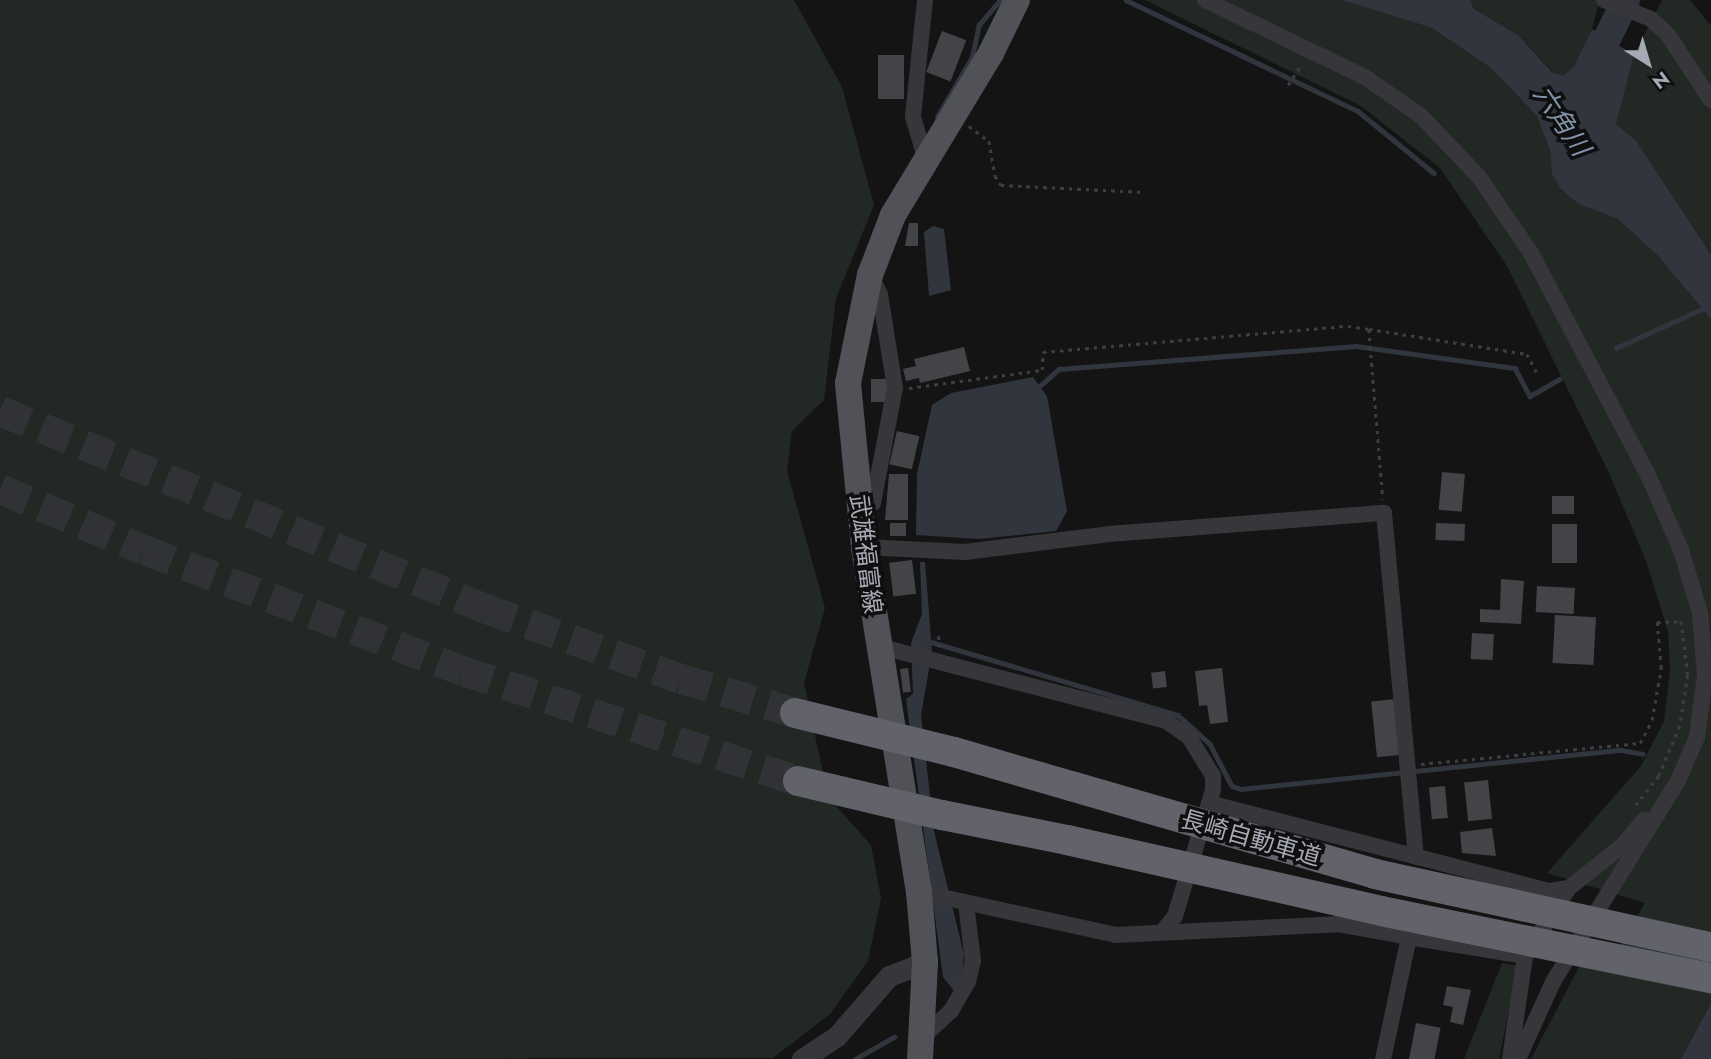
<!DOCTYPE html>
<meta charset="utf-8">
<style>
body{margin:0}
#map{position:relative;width:1711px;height:1059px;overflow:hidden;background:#141415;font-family:Jost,"Noto Sans JP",sans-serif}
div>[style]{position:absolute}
.green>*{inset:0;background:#222924}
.water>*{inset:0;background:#31363e}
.stream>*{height:4.5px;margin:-2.25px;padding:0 2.25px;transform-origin:2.25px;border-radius:2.25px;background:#31363e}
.river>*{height:28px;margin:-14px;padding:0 14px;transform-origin:14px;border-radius:14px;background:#31363e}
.building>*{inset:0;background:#434448;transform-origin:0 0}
.motorway-tunnel>*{height:30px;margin-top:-15px;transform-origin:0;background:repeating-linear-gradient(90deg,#313235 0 30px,transparent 0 45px)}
.path>*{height:2.5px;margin-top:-1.25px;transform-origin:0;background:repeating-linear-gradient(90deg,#3d3e42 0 3.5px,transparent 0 8.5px)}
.minor>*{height:16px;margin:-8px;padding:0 8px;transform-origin:8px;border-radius:8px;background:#37373b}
.tertiary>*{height:21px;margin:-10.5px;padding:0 10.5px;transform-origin:10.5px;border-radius:10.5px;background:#37373b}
.primary>*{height:26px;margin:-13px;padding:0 13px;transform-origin:13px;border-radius:13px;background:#515258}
.motorway>*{height:30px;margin:-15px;padding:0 15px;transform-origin:15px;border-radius:15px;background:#62636a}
.motorway-bridge>*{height:30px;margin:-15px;padding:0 15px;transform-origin:15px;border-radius:15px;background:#62636a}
span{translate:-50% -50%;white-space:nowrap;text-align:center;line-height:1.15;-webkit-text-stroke:7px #0f0f10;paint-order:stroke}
.street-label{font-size:24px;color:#a7a9b4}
.water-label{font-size:26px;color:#8293aa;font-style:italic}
.north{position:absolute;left:1613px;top:28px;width:70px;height:70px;-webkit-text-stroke:5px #0f0f10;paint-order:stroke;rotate:143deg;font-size:19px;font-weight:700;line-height:28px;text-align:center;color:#a7a9b4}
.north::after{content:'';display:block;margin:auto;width:24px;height:32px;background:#a7a9b4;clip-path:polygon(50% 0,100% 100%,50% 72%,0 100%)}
</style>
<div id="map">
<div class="green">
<div style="clip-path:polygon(0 0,794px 0,842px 87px,874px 205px,836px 298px,824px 400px,792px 431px,787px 471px,825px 608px,804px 683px,828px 797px,871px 845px,881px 898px,868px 961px,830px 1014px,773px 1058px,0 1059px)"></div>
<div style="clip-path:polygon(1145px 0,1342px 0,1432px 28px,1491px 68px,1537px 116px,1550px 151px,1552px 174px,1579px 204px,1618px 219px,1658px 256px,1711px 319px,1711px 1003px,1681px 1059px,1531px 1059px,1580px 965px,1604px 972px,1645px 903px,1547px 873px,1641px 766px,1664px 721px,1670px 672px,1668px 631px,1646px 561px,1609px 473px,1507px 266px,1440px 168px,1361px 106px)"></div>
<div style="clip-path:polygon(1470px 0,1600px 0,1592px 29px,1574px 68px,1563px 77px,1553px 72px,1518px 35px,1474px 9px)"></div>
<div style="clip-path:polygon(1662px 0,1690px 0,1711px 26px,1711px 255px,1616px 124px,1634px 55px)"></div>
<div style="clip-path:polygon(1502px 963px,1518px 966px,1499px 1059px,1464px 1059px)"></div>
</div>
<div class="water">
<div style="clip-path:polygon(1342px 0,1470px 0,1474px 9px,1518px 35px,1552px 72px,1563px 76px,1574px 67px,1592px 29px,1634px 55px,1616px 124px,1636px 141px,1711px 255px,1711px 319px,1658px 256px,1618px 219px,1579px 204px,1561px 189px,1552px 174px,1550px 151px,1537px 116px,1491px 68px,1432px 28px)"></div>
<div style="clip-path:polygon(933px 226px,944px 229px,951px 290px,929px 296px,924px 232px)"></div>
<div style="clip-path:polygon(1033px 377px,1047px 396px,1067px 511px,1056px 531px,979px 539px,916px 535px,917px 474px,932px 405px,951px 393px)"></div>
<div style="clip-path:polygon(920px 562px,925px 562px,932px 652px,921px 715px,934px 831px,964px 955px,962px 978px,954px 991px,943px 977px,906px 699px,913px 694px,911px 643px,922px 614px)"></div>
<div style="clip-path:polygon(1711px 1003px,1711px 1059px,1681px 1059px)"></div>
</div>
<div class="stream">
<div style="left:1126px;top:0;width:257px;rotate:25.6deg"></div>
<div style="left:1358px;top:111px;width:98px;rotate:39.2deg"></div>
<div style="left:937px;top:117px;width:69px;rotate:-59.7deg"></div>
<div style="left:972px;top:57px;width:33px;rotate:-78deg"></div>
<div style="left:979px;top:25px;width:33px;rotate:-50deg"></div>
<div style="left:1616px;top:348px;width:104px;rotate:-24.4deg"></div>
<div style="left:1041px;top:385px;width:24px;rotate:-42deg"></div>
<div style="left:1059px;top:369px;width:298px;rotate:-4.4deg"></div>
<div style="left:1356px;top:346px;width:161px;rotate:7.9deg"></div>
<div style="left:1515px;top:368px;width:32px;rotate:62deg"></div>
<div style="left:1530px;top:396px;width:34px;rotate:-30deg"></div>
<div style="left:928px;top:641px;width:261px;rotate:16.5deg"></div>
<div style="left:1178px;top:715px;width:43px;rotate:42.2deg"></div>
<div style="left:1210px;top:744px;width:47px;rotate:62.4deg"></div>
<div style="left:1232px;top:786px;width:9px;rotate:18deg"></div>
<div style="left:1241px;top:789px;width:382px;rotate:-5.9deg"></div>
<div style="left:1621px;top:750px;width:22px;rotate:10deg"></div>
<div style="left:855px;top:1059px;width:45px;rotate:-29.4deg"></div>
</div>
<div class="river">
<div style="left:1590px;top:73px;width:81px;rotate:-63.7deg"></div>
</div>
<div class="building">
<div style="left:942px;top:31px;width:26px;height:44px;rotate:21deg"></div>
<div style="left:878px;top:55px;width:26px;height:44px"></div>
<div style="clip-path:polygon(909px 223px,918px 223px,918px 246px,905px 246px)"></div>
<div style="clip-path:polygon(964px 347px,970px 371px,920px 383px,919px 378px,906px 381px,903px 369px,916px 366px,914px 359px)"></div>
<div style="left:871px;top:379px;width:16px;height:23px"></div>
<div style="left:897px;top:431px;width:23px;height:34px;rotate:13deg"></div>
<div style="left:1442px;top:472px;width:23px;height:38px;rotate:5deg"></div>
<div style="clip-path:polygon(889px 474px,908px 474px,908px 520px,885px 520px)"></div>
<div style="left:1552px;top:496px;width:22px;height:18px"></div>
<div style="left:890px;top:523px;width:16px;height:13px"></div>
<div style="left:1436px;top:523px;width:29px;height:17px;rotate:2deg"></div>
<div style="left:1552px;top:524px;width:25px;height:39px"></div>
<div style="left:912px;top:560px;width:34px;height:23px;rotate:83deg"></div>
<div style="clip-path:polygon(1501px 579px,1524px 581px,1521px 624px,1480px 622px,1480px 609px,1500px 610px)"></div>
<div style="left:1537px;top:586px;width:38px;height:26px;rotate:3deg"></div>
<div style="left:1555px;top:615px;width:41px;height:48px;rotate:3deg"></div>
<div style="left:1472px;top:633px;width:22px;height:26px;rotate:3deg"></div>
<div style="left:908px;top:668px;width:24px;height:8px;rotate:83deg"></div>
<div style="clip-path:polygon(1222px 668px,1228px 722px,1210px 724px,1207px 705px,1199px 706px,1195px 671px)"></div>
<div style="left:1165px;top:671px;width:16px;height:14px;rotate:83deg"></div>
<div style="left:1396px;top:699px;width:56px;height:25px;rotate:84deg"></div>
<div style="left:1488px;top:780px;width:39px;height:24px;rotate:84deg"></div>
<div style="left:1445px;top:786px;width:32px;height:16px;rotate:85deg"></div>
<div style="clip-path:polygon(1492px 828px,1496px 856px,1462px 853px,1460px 832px)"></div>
<div style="clip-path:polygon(1447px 986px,1471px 990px,1463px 1025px,1450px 1022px,1453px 1007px,1443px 1005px)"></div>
<div style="left:1416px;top:1023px;width:25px;height:37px;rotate:11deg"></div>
</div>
<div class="motorway-tunnel">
<div style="left:0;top:411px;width:525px;rotate:22.17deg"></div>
<div style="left:486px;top:609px;width:207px;rotate:19.7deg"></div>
<div style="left:681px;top:679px;width:119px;rotate:16.6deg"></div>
<div style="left:0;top:489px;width:156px;rotate:23deg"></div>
<div style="left:144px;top:550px;width:341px;rotate:20.8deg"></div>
<div style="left:463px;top:671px;width:353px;rotate:18.2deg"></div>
</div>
<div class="path">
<div style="left:1288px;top:85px;width:24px;rotate:-57deg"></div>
<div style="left:969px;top:126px;width:25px;rotate:37deg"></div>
<div style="left:989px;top:141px;width:36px;rotate:80deg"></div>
<div style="left:995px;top:176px;width:11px;rotate:56deg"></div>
<div style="left:1001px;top:185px;width:143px;rotate:2.8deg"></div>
<div style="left:1369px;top:329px;width:160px;rotate:9deg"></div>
<div style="left:1527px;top:354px;width:24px;rotate:62deg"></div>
<div style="left:909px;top:388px;width:134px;rotate:-7.7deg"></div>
<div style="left:1042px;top:370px;width:18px;rotate:-87deg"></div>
<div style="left:1043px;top:352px;width:306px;rotate:-4.9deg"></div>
<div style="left:1348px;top:326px;width:21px;rotate:8deg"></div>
<div style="left:1369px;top:329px;width:171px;rotate:85.3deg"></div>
<div style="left:939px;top:636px;width:11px;rotate:90deg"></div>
<div style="left:1421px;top:764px;width:220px;rotate:-5.5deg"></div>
<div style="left:1640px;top:743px;width:26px;rotate:-62deg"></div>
<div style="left:1652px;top:720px;width:53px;rotate:-80.2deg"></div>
<div style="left:1661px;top:668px;width:46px;rotate:-95deg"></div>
<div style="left:1657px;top:622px;width:24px;rotate:-2deg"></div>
<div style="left:1681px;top:621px;width:54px;rotate:82.6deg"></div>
<div style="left:1688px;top:675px;width:52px;rotate:98.9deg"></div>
<div style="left:1680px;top:726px;width:54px;rotate:112.8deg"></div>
<div style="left:1659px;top:776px;width:42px;rotate:128.2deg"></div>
</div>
<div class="minor">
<div style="left:925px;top:0;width:118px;rotate:95.9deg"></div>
<div style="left:913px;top:117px;width:42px;rotate:73.3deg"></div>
<div style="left:1205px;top:0;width:178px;rotate:25.7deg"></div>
<div style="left:1365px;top:77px;width:68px;rotate:34.9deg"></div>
<div style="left:1421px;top:116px;width:84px;rotate:46.4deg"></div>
<div style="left:1479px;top:177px;width:92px;rotate:55.6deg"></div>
<div style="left:1531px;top:253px;width:251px;rotate:62.2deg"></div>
<div style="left:1648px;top:475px;width:82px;rotate:66.3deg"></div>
<div style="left:1681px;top:550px;width:66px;rotate:73.2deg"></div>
<div style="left:1700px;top:613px;width:62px;rotate:85.4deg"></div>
<div style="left:1705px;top:675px;width:63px;rotate:97.4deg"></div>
<div style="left:1697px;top:737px;width:48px;rotate:113.4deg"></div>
<div style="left:1678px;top:781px;width:237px;rotate:121.9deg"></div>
<div style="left:1553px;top:982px;width:85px;rotate:114.4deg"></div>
<div style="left:1604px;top:0;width:51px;rotate:22deg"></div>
<div style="left:1651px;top:19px;width:23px;rotate:43deg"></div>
<div style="left:1668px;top:35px;width:78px;rotate:56.5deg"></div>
<div style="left:859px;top:506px;width:14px;rotate:-12deg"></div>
<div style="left:873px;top:503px;width:117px;rotate:-79.2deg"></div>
<div style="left:895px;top:388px;width:95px;rotate:-99.1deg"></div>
<div style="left:880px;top:294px;width:21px;rotate:-118deg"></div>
<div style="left:864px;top:547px;width:101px;rotate:2.8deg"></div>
<div style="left:965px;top:552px;width:145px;rotate:-7.1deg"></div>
<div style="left:1109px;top:534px;width:276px;rotate:-4.4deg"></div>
<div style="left:1384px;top:513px;width:345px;rotate:84.7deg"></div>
<div style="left:878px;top:646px;width:298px;rotate:14.6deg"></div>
<div style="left:1166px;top:721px;width:28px;rotate:35deg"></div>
<div style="left:1189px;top:737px;width:46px;rotate:58.4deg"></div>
<div style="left:1213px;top:776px;width:14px;rotate:90deg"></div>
<div style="left:1213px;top:790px;width:132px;rotate:106.8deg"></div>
<div style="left:1175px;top:916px;width:19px;rotate:129deg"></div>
<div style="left:1209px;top:803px;width:351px;rotate:14.5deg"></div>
<div style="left:1549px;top:891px;width:20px;rotate:-9deg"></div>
<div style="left:919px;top:892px;width:202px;rotate:12.3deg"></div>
<div style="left:1116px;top:935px;width:221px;rotate:-2.8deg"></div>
<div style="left:1337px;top:924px;width:73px;rotate:10.2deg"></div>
<div style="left:1409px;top:937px;width:125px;rotate:102deg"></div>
<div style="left:1409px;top:937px;width:118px;rotate:9.3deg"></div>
<div style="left:924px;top:1036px;width:37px;rotate:-43deg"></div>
<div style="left:951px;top:1011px;width:34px;rotate:-60deg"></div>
<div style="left:968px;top:982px;width:22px;rotate:-77deg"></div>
<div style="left:973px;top:961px;width:58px;rotate:-96.9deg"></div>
<div style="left:1510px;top:1059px;width:104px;rotate:-81.7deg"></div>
<div style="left:1525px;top:956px;width:81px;rotate:-57.1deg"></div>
<div style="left:1569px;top:888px;width:69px;rotate:-38.5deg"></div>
<div style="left:1623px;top:845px;width:33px;rotate:-50deg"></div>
</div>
<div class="tertiary">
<div style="left:802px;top:1059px;width:42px;rotate:-33.3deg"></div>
<div style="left:837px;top:1036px;width:79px;rotate:-49.1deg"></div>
<div style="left:889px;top:976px;width:39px;rotate:-21deg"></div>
</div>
<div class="primary">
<div style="left:920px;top:1059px;width:97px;rotate:-87deg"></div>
<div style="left:925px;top:962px;width:70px;rotate:-94.9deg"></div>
<div style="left:919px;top:892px;width:349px;rotate:-99.1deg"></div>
<div style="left:864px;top:547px;width:165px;rotate:-95.6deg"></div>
<div style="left:848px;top:383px;width:110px;rotate:-78.5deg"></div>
<div style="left:870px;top:275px;width:64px;rotate:-69deg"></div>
<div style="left:893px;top:215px;width:189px;rotate:-58.8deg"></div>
<div style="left:991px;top:53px;width:59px;rotate:-63.9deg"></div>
</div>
<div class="motorway">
<div style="left:954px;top:752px;width:122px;rotate:16.2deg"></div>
<div style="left:942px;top:815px;width:127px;rotate:11.3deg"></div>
</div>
<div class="motorway-bridge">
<div style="left:795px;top:713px;width:164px;rotate:13.8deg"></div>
<div style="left:798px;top:781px;width:148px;rotate:13.3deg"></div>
<div style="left:1071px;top:786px;width:316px;rotate:16.1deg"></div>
<div style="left:1375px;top:874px;width:344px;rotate:12.3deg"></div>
<div style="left:1067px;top:840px;width:322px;rotate:12.7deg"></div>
<div style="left:1381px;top:911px;width:337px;rotate:11.5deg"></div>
</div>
<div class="street-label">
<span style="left:866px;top:554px;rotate:83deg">武雄福富線</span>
<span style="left:1251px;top:838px;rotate:16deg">長崎自動車道</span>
</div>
<div class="water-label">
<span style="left:1561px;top:121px;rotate:56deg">六角川</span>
</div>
<div class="north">N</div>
</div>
